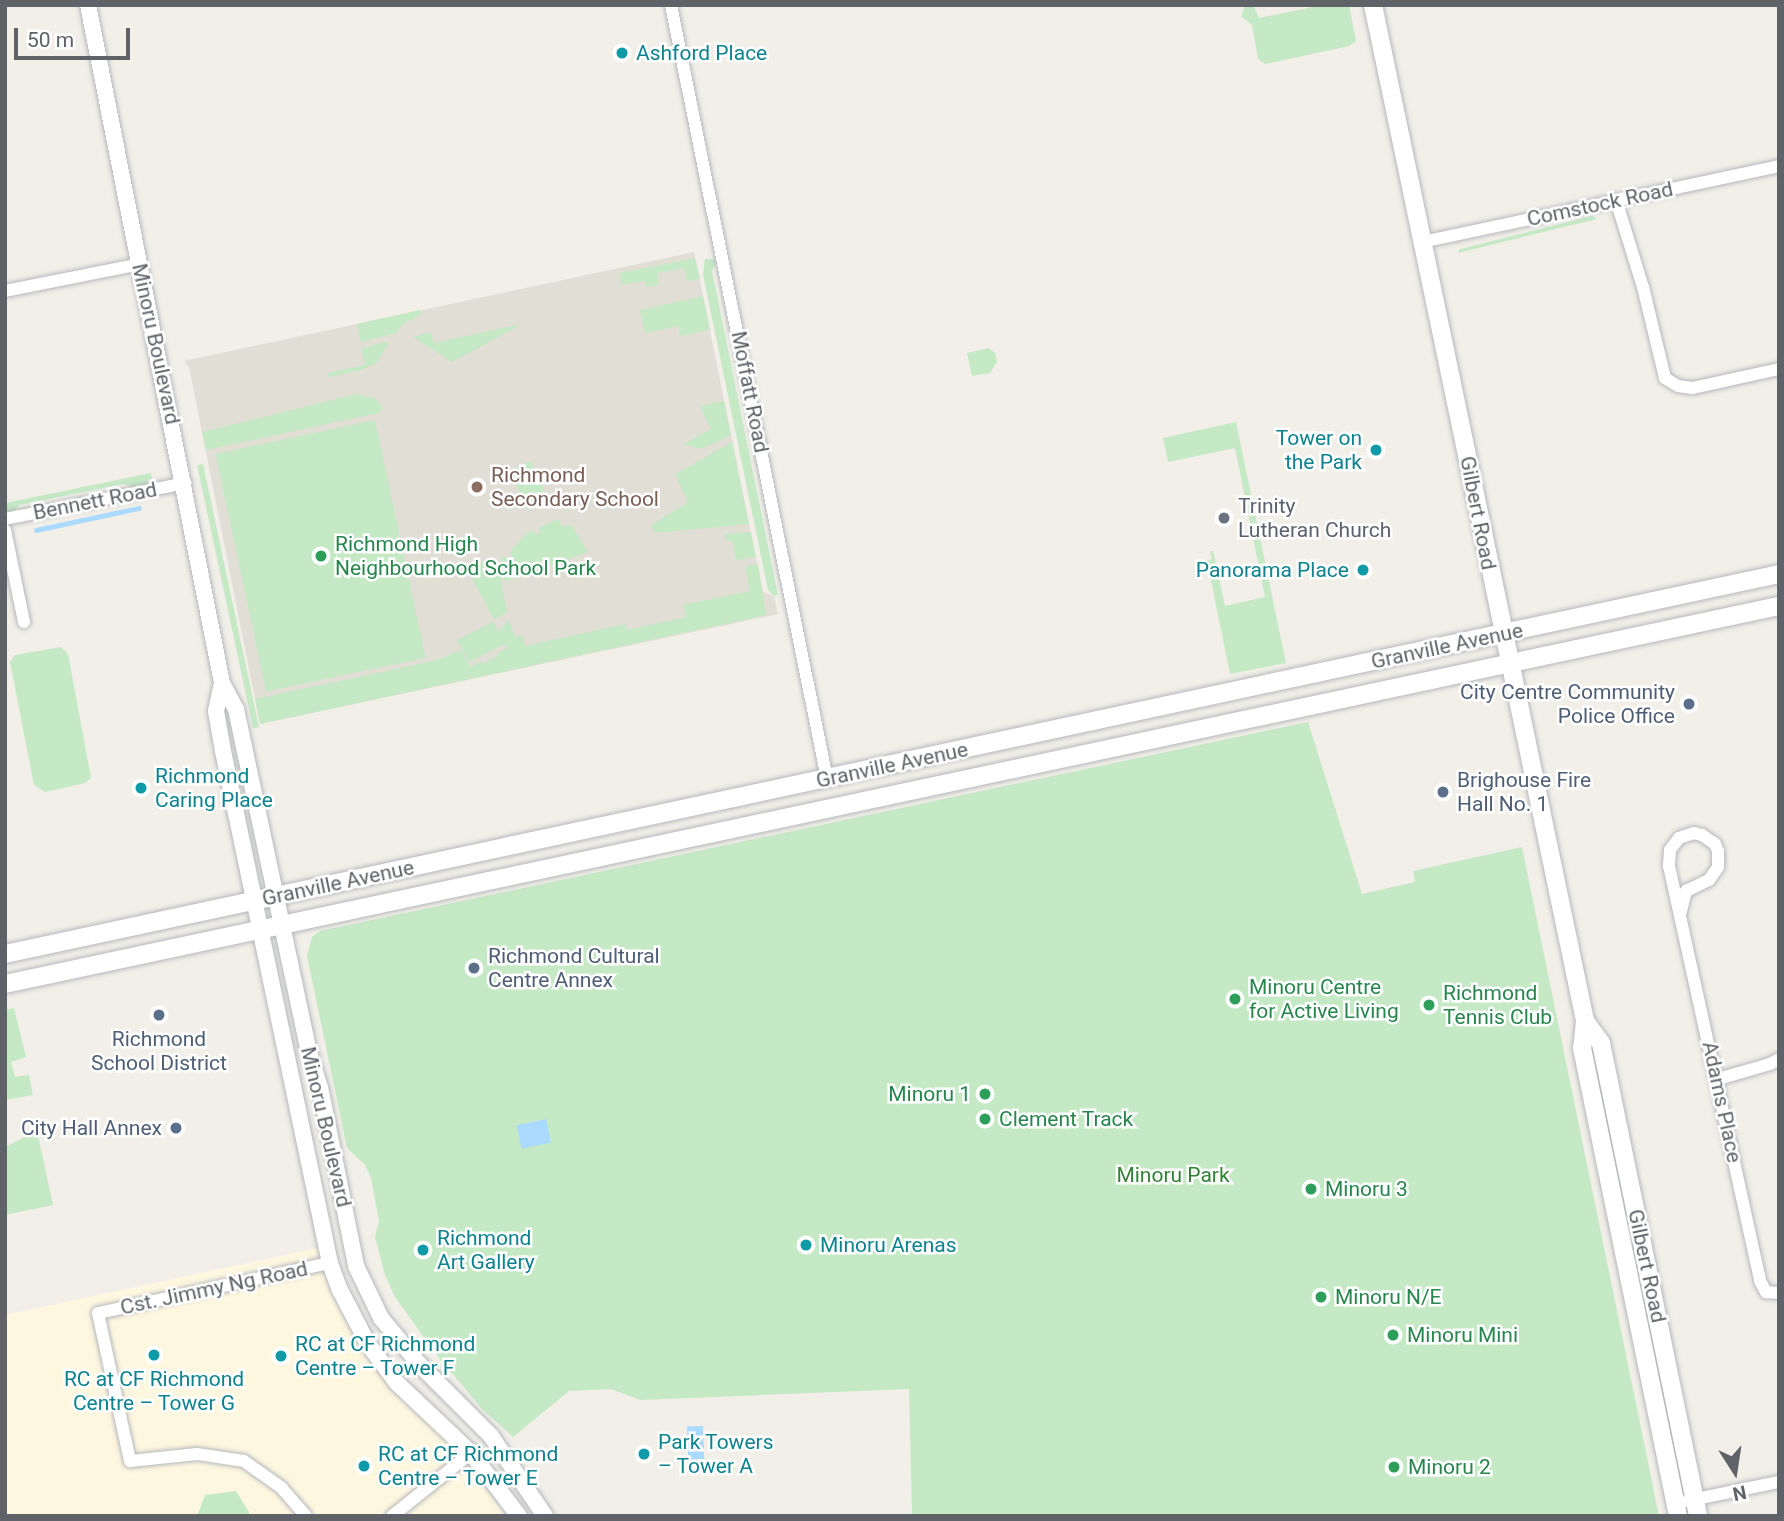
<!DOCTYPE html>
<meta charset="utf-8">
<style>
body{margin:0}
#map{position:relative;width:1784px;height:1521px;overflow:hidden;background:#f1efe8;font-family:Roboto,sans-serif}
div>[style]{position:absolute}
.commercial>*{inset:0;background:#fef7e0}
.education>*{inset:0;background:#e1ded6}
.green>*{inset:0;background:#c5e8c5;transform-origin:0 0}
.water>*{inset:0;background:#aadaff;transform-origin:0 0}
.stream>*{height:4.5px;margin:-2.25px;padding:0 2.25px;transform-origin:2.25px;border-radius:2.25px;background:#aadaff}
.roads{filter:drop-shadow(0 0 2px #b5b8bc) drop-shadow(0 0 2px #b5b8bc)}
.minor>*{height:12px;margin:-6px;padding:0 6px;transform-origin:6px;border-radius:6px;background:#fff}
.tertiary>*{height:16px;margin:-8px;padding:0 8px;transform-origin:8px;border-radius:8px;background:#fff}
.secondary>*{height:18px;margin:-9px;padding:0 9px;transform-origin:9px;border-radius:9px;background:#fff}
.dots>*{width:19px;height:19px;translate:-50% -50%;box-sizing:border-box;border:4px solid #fff;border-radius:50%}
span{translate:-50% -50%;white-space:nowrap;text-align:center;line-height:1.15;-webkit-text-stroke:5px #fff;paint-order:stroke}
.culture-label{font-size:21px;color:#0d838f}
.left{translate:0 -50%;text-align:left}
.right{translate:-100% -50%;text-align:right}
.street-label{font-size:21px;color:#5f6368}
.education-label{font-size:21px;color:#785e54}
.worship-label{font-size:21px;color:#5b616d}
.leisure-label{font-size:21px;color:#27864d}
.service-label{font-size:21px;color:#4e5e75}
.park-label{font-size:21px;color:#348238}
.frame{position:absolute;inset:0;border:7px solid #5f6368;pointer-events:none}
.north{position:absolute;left:1700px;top:1437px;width:70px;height:70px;-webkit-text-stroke:5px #fff;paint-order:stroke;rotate:168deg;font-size:19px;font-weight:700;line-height:28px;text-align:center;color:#5f6368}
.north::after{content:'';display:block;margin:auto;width:24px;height:32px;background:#5f6368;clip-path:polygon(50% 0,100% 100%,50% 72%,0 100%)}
.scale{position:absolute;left:14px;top:28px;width:116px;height:32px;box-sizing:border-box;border:4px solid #5f6368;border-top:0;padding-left:9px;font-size:21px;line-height:24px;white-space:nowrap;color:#5f6368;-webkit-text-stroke:5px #fff;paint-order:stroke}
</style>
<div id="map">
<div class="commercial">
<div style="clip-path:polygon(318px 1248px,321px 1249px,333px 1285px,506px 1516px,5px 1516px,5px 1315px)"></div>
</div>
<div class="education">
<div style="clip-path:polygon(694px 252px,763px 592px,774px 596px,778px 614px,260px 724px,189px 367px,184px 361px)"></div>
</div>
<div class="green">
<div style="clip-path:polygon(1245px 5px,1253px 5px,1259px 18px,1322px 5px,1349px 5px,1356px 41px,1349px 46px,1265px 64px,1258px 59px,1252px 25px,1241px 16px)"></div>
<div style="clip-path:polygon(1592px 216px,1597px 219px,1458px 253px,1460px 249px)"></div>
<div style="clip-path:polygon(695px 258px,700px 279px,687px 281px,684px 268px,657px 273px,658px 285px,646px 287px,645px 281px,622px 285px,619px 273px)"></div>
<div style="clip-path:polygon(705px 259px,715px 259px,716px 262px,712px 271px,778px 595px,774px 596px,768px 590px,703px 274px)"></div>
<div style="clip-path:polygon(703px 296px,710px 330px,680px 336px,678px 326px,645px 333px,640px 310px)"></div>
<div style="clip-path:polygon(420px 310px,421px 315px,404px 323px,396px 333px,361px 342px,357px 324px)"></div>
<div style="clip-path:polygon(522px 324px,452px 362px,413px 337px,431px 332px,434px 343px)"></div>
<div style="clip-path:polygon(384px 342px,389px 343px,376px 363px,361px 370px,329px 377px,328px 373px,365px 365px,361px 349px)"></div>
<div style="clip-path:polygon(989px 348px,995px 353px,997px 362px,990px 373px,972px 376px,967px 353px)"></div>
<div style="clip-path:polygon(356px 394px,376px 399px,383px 408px,378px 413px,206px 450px,202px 432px)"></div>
<div style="clip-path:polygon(724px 401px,731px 435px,701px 449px,684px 444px,711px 429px,700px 406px)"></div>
<div style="left:375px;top:420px;width:243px;height:163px;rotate:78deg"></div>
<div style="clip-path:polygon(1236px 422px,1286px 663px,1230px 674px,1207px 561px,1212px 559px,1210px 551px,1213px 551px,1225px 606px,1265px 597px,1235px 448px,1168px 462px,1163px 438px)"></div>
<div style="clip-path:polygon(732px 442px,749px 524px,655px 533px,651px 525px,688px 502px,675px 474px)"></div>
<div style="left:530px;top:461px;width:43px;height:23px;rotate:64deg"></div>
<div style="left:203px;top:464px;width:269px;height:6px;rotate:78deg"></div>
<div style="clip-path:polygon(151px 473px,153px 483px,135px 487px,123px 484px,19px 505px,14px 512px,5px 514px,5px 503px)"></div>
<div style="clip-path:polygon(558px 519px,563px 527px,571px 525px,588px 552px,505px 582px,501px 557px,512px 557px,510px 552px,526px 534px,532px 530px,536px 535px,540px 532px,538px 528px)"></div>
<div style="clip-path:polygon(751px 532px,756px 557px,736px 560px,732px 541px,726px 540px,724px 534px)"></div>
<div style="clip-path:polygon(483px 561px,500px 575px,507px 612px,494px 620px,467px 569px)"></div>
<div style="clip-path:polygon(758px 564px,766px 615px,260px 724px,255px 699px,433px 661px,461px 650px,470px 667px,481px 661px,482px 664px,498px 656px,497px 653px,507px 648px,505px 644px,469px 662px,457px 640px,493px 622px,498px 631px,509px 620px,515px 637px,522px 635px,525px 646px,625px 624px,627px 630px,686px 617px,683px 605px,750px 591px,745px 567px)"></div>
<div style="clip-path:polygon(61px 647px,68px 654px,91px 778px,85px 783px,45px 792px,34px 785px,10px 662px,15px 655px)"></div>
<div style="clip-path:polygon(1308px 722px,1362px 894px,1415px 882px,1413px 871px,1522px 847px,1659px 1516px,912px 1516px,909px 1389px,640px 1400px,611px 1389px,569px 1391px,513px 1437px,482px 1409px,436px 1354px,395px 1297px,385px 1275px,375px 1237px,379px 1221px,371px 1178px,365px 1165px,347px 1148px,307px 956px,312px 937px,320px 931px)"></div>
<div style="clip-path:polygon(14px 1008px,26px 1057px,11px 1062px,15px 1077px,29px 1075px,33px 1095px,5px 1100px,5px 1010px)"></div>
<div style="clip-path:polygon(37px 1131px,53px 1205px,5px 1215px,5px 1147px)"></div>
<div style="clip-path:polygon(236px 1491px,249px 1512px,249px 1516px,197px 1516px,205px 1495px)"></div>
</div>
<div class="water">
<div style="left:546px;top:1119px;width:24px;height:30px;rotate:78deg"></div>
<div style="left:703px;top:1426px;width:33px;height:16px;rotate:88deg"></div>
</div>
<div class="stream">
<div style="left:36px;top:530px;width:105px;rotate:-12.1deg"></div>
</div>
<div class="roads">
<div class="minor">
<div style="left:671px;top:5px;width:790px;rotate:78.6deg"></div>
<div style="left:1616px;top:200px;width:91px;rotate:72.8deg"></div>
<div style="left:1643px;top:287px;width:94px;rotate:76.4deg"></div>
<div style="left:1665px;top:378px;width:15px;rotate:32deg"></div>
<div style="left:1678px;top:386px;width:14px;rotate:8deg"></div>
<div style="left:1692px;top:388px;width:89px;rotate:-12.3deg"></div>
<div style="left:1422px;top:242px;width:365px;rotate:-12deg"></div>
<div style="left:5px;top:291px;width:138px;rotate:-11.3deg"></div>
<div style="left:5px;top:519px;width:184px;rotate:-11.3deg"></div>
<div style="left:5px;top:530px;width:94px;rotate:78.3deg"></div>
<div style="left:1681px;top:911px;width:21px;rotate:-76deg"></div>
<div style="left:1686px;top:891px;width:25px;rotate:-26deg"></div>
<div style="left:1709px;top:880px;width:16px;rotate:-55deg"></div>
<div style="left:1718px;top:867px;width:16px;rotate:-90deg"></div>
<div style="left:1718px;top:851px;width:8px;rotate:-113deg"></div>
<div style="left:1715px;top:844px;width:16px;rotate:-145deg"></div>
<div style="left:1702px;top:835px;width:8px;rotate:-166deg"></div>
<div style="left:1694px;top:833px;width:16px;rotate:162deg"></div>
<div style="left:1679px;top:838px;width:15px;rotate:127deg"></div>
<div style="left:1670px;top:850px;width:16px;rotate:94deg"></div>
<div style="left:1669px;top:866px;width:425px;rotate:77.6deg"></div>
<div style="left:1760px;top:1281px;width:13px;rotate:61deg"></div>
<div style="left:1766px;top:1292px;width:13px;rotate:4deg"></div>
<div style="left:1718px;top:1079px;width:54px;rotate:-16.1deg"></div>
<div style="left:1770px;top:1064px;width:10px;rotate:-29deg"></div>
<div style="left:1687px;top:1501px;width:94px;rotate:-11.7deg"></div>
<div style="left:306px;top:1516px;width:37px;rotate:-131deg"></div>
<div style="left:282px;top:1488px;width:47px;rotate:-144.6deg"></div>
<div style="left:244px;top:1461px;width:48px;rotate:-171.5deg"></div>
<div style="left:197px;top:1454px;width:67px;rotate:174deg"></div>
<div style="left:130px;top:1461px;width:151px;rotate:-102.2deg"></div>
<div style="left:98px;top:1313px;width:237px;rotate:-12.2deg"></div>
<div style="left:392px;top:1516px;width:101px;rotate:-38.6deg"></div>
</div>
<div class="tertiary">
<div style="left:88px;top:5px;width:691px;rotate:78.82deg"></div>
<div style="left:222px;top:683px;width:30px;rotate:62deg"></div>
<div style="left:236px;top:709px;width:351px;rotate:78deg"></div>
<div style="left:309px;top:1052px;width:37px;rotate:73deg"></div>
<div style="left:320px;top:1087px;width:183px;rotate:78.6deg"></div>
<div style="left:356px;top:1266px;width:58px;rotate:64.3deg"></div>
<div style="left:381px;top:1318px;width:60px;rotate:50.4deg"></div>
<div style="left:419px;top:1364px;width:102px;rotate:45deg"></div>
<div style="left:491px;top:1436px;width:97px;rotate:56deg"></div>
<div style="left:222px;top:683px;width:29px;rotate:102deg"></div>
<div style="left:216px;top:711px;width:41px;rotate:80.1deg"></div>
<div style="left:223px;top:751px;width:523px;rotate:78.2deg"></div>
<div style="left:330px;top:1263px;width:29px;rotate:70deg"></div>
<div style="left:340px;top:1290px;width:61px;rotate:62.6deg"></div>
<div style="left:368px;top:1344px;width:49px;rotate:53.4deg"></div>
<div style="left:397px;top:1383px;width:102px;rotate:43.4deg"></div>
<div style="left:471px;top:1453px;width:79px;rotate:52.7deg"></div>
</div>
<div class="secondary">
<div style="left:1373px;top:5px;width:1038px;rotate:78.21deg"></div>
<div style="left:1585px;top:1021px;width:27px;rotate:96deg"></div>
<div style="left:1582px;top:1048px;width:478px;rotate:78.4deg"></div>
<div style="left:5px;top:954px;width:1814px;rotate:-12.09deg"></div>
<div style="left:5px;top:984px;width:1814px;rotate:-12.03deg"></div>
<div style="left:1585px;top:1021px;width:27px;rotate:54deg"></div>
<div style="left:1601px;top:1043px;width:483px;rotate:78.4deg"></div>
</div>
</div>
<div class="dots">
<div style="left:622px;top:53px;background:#0f9aa8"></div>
<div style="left:1376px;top:450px;background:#0f9aa8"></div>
<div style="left:477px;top:487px;background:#8d6e63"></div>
<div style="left:1224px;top:518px;background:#6b7280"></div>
<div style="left:321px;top:556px;background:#2e9e5b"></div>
<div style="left:1363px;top:570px;background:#0f9aa8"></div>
<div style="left:1689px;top:704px;background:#5c6f8a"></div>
<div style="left:141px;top:788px;background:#0f9aa8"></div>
<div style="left:1443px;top:792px;background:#5c6f8a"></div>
<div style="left:474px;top:968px;background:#5c6f8a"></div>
<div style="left:1235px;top:999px;background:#2e9e5b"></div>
<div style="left:1429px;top:1005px;background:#2e9e5b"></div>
<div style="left:159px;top:1015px;background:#5c6f8a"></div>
<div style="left:985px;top:1094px;background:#2e9e5b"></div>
<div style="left:985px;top:1119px;background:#2e9e5b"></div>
<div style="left:176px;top:1128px;background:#5c6f8a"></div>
<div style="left:1311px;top:1189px;background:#2e9e5b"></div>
<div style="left:806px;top:1245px;background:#0f9aa8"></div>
<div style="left:423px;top:1250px;background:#0f9aa8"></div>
<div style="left:1321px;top:1297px;background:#2e9e5b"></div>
<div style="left:1393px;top:1335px;background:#2e9e5b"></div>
<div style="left:154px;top:1355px;background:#0f9aa8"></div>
<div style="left:281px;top:1356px;background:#0f9aa8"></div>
<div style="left:644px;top:1454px;background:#0f9aa8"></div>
<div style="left:364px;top:1466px;background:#0f9aa8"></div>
<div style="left:1394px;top:1467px;background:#2e9e5b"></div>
</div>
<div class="culture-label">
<span class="left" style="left:636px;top:53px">Ashford Place</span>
<span class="right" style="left:1362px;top:450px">Tower on<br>the Park</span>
<span class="right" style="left:1349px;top:570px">Panorama Place</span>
<span class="left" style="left:155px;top:788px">Richmond<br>Caring Place</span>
<span class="left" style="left:437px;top:1250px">Richmond<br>Art Gallery</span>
<span class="left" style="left:820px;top:1245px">Minoru Arenas</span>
<span class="left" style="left:295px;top:1356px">RC at CF Richmond<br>Centre – Tower F</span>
<span style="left:154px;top:1391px">RC at CF Richmond<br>Centre – Tower G</span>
<span class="left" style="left:658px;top:1454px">Park Towers<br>– Tower A</span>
<span class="left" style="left:378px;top:1466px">RC at CF Richmond<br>Centre – Tower E</span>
</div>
<div class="street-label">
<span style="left:1600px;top:204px;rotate:-12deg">Comstock Road</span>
<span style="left:156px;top:344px;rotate:78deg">Minoru Boulevard</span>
<span style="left:750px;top:392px;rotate:79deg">Moffatt Road</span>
<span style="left:95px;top:501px;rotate:-11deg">Bennett Road</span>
<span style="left:1478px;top:513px;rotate:79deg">Gilbert Road</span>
<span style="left:1447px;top:646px;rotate:-12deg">Granville Avenue</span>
<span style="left:892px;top:765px;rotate:-12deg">Granville Avenue</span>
<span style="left:338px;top:883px;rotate:-12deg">Granville Avenue</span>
<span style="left:1722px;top:1102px;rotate:78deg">Adams Place</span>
<span style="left:326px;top:1127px;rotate:77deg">Minoru Boulevard</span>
<span style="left:1647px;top:1266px;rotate:78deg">Gilbert Road</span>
<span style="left:214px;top:1288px;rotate:-12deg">Cst. Jimmy Ng Road</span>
</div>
<div class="education-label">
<span class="left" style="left:491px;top:487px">Richmond<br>Secondary School</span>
</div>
<div class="worship-label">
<span class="left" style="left:1238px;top:518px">Trinity<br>Lutheran Church</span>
</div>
<div class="leisure-label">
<span class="left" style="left:335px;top:556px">Richmond High<br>Neighbourhood School Park</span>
<span class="left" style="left:1249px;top:999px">Minoru Centre<br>for Active Living</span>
<span class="left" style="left:1443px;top:1005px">Richmond<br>Tennis Club</span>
<span class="right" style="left:971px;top:1094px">Minoru 1</span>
<span class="left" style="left:999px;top:1119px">Clement Track</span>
<span class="left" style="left:1325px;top:1189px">Minoru 3</span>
<span class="left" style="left:1335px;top:1297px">Minoru N/E</span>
<span class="left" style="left:1407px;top:1335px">Minoru Mini</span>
<span class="left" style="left:1408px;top:1467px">Minoru 2</span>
</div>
<div class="service-label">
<span class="right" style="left:1675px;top:704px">City Centre Community<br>Police Office</span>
<span class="left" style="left:1457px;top:792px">Brighouse Fire<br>Hall No. 1</span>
<span class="left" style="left:488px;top:968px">Richmond Cultural<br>Centre Annex</span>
<span style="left:159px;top:1051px">Richmond<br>School District</span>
<span class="right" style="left:162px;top:1128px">City Hall Annex</span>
</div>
<div class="park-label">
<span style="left:1173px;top:1175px">Minoru Park</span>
</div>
<div class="frame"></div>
<div class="north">N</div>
<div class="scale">50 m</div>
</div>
